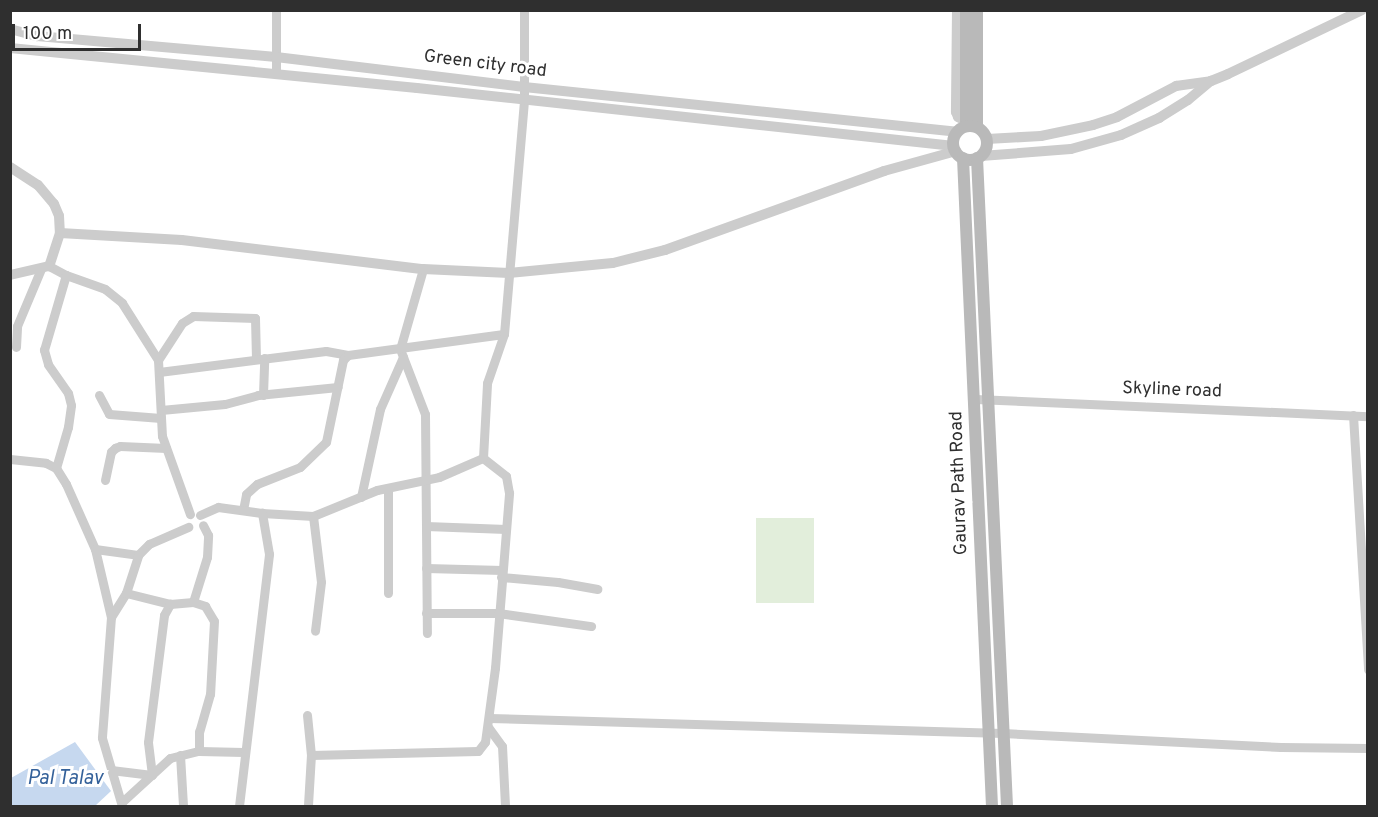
<!DOCTYPE html>
<style>
body{margin:0}
#map{position:relative;width:1378px;height:817px;overflow:hidden;background:#fff;font-family:Overpass,sans-serif}
div>[style]{position:absolute}
.green>*{inset:0;background:#e2eedb;transform-origin:0 0}
.water>*{inset:0;background:#c6d8ef}
.minor>*{height:9px;margin:-4.5px;padding:0 4.5px;transform-origin:4.5px;border-radius:4.5px;background:#ccc}
.tertiary>*{height:10px;margin:-5px;padding:0 5px;transform-origin:5px;border-radius:5px;background:#ccc}
.secondary>*{height:12px;margin:-6px;padding:0 6px;transform-origin:6px;border-radius:6px;background:#b9b9b9}
.secondary>.ring{margin:-6px;padding:0;box-sizing:content-box;background:none;border:12px solid #b9b9b9;border-radius:50%}
span{translate:-50% -50%;white-space:nowrap;text-align:center;line-height:1.15;-webkit-text-stroke:6px #fff;paint-order:stroke}
.street-label{font-size:18px;color:#2f2f2f}
.water-label{font-size:20px;color:#34619a;font-style:italic}
.frame{position:absolute;inset:0;border:12px solid #2f2f2f;pointer-events:none}
.scale{position:absolute;left:12px;top:24px;width:129px;height:27px;box-sizing:border-box;border:3px solid #2f2f2f;border-top:0;padding-left:8px;font-size:18px;line-height:21px;white-space:nowrap;color:#2f2f2f;-webkit-text-stroke:4px #fff;paint-order:stroke}
</style>
<div id="map">
<div class="green">
<div style="left:756px;top:518px;width:58px;height:85px"></div>
</div>
<div class="water">
<div style="clip-path:polygon(75px 742px,111px 791px,95px 806px,11px 806px,11px 778px)"></div>
</div>
<div class="minor">
<div style="left:276px;top:73px;width:63px;rotate:-90deg"></div>
<div style="left:49px;top:266px;width:19px;rotate:28deg"></div>
<div style="left:66px;top:275px;width:41px;rotate:19.7deg"></div>
<div style="left:105px;top:289px;width:22px;rotate:39deg"></div>
<div style="left:122px;top:303px;width:67px;rotate:57.7deg"></div>
<div style="left:158px;top:360px;width:76px;rotate:87deg"></div>
<div style="left:162px;top:436px;width:83px;rotate:70.3deg"></div>
<div style="left:423px;top:269px;width:83px;rotate:106deg"></div>
<div style="left:400px;top:349px;width:70px;rotate:69deg"></div>
<div style="left:425px;top:414px;width:219px;rotate:89.5deg"></div>
<div style="left:16px;top:347px;width:21px;rotate:-87deg"></div>
<div style="left:17px;top:326px;width:62px;rotate:-67.2deg"></div>
<div style="left:158px;top:360px;width:44px;rotate:-57deg"></div>
<div style="left:182px;top:323px;width:13px;rotate:-32deg"></div>
<div style="left:193px;top:316px;width:62px;rotate:1.8deg"></div>
<div style="left:255px;top:318px;width:41px;rotate:88.6deg"></div>
<div style="left:159px;top:372px;width:168px;rotate:-7.2deg"></div>
<div style="left:326px;top:351px;width:22px;rotate:10deg"></div>
<div style="left:99px;top:395px;width:21px;rotate:62deg"></div>
<div style="left:109px;top:414px;width:52px;rotate:4.4deg"></div>
<div style="left:263px;top:395px;width:37px;rotate:-88deg"></div>
<div style="left:975px;top:399px;width:393px;rotate:2.5deg"></div>
<div style="left:161px;top:410px;width:64px;rotate:-5.4deg"></div>
<div style="left:225px;top:404px;width:34px;rotate:-15deg"></div>
<div style="left:258px;top:395px;width:80px;rotate:-5.7deg"></div>
<div style="left:1353px;top:415px;width:255px;rotate:86.6deg"></div>
<div style="left:10px;top:459px;width:36px;rotate:6deg"></div>
<div style="left:46px;top:463px;width:11px;rotate:27deg"></div>
<div style="left:56px;top:468px;width:19px;rotate:58deg"></div>
<div style="left:66px;top:484px;width:71px;rotate:66deg"></div>
<div style="left:95px;top:549px;width:70px;rotate:76.8deg"></div>
<div style="left:111px;top:617px;width:121px;rotate:94.3deg"></div>
<div style="left:102px;top:738px;width:71px;rotate:73.6deg"></div>
<div style="left:56px;top:468px;width:43px;rotate:-73.7deg"></div>
<div style="left:68px;top:427px;width:22px;rotate:-82deg"></div>
<div style="left:71px;top:405px;width:12px;rotate:-104deg"></div>
<div style="left:68px;top:393px;width:35px;rotate:-125deg"></div>
<div style="left:48px;top:364px;width:15px;rotate:-106deg"></div>
<div style="left:44px;top:350px;width:78px;rotate:-73.7deg"></div>
<div style="left:105px;top:480px;width:29px;rotate:-78deg"></div>
<div style="left:111px;top:452px;width:6px;rotate:-45deg"></div>
<div style="left:115px;top:448px;width:5px;rotate:-22deg"></div>
<div style="left:120px;top:446px;width:46px;rotate:2.5deg"></div>
<div style="left:388px;top:488px;width:105px;rotate:90deg"></div>
<div style="left:361px;top:497px;width:90px;rotate:-77.8deg"></div>
<div style="left:380px;top:409px;width:57px;rotate:-66.1deg"></div>
<div style="left:243px;top:510px;width:16px;rotate:-79deg"></div>
<div style="left:246px;top:494px;width:15px;rotate:-42deg"></div>
<div style="left:257px;top:484px;width:46px;rotate:-21.6deg"></div>
<div style="left:300px;top:467px;width:36px;rotate:-44deg"></div>
<div style="left:326px;top:442px;width:84px;rotate:-78.3deg"></div>
<div style="left:343px;top:360px;width:7px;rotate:-45deg"></div>
<div style="left:348px;top:355px;width:157px;rotate:-7.7deg"></div>
<div style="left:200px;top:515px;width:20px;rotate:-24deg"></div>
<div style="left:218px;top:507px;width:44px;rotate:7.8deg"></div>
<div style="left:262px;top:513px;width:51px;rotate:3.4deg"></div>
<div style="left:313px;top:516px;width:69px;rotate:-22.1deg"></div>
<div style="left:377px;top:490px;width:63px;rotate:-11.8deg"></div>
<div style="left:439px;top:477px;width:48px;rotate:-23.4deg"></div>
<div style="left:313px;top:516px;width:66px;rotate:83.1deg"></div>
<div style="left:321px;top:582px;width:49px;rotate:97deg"></div>
<div style="left:426px;top:526px;width:80px;rotate:2.1deg"></div>
<div style="left:95px;top:549px;width:43px;rotate:7.9deg"></div>
<div style="left:138px;top:555px;width:16px;rotate:-45deg"></div>
<div style="left:149px;top:544px;width:43px;rotate:-23.6deg"></div>
<div style="left:426px;top:568px;width:76px;rotate:1.5deg"></div>
<div style="left:501px;top:577px;width:57px;rotate:5deg"></div>
<div style="left:558px;top:582px;width:40px;rotate:10deg"></div>
<div style="left:126px;top:593px;width:45px;rotate:14deg"></div>
<div style="left:193px;top:602px;width:47px;rotate:-72.7deg"></div>
<div style="left:207px;top:557px;width:22px;rotate:-87deg"></div>
<div style="left:208px;top:535px;width:11px;rotate:-117deg"></div>
<div style="left:426px;top:613px;width:72px"></div>
<div style="left:498px;top:613px;width:94px;rotate:8deg"></div>
<div style="left:111px;top:617px;width:28px;rotate:-58deg"></div>
<div style="left:126px;top:593px;width:40px;rotate:-72deg"></div>
<div style="left:307px;top:715px;width:40px;rotate:84.3deg"></div>
<div style="left:489px;top:718px;width:514px;rotate:1.67deg"></div>
<div style="left:1003px;top:733px;width:278px;rotate:2.9deg"></div>
<div style="left:1281px;top:747px;width:87px;rotate:0.7deg"></div>
<div style="left:488px;top:727px;width:24px;rotate:54deg"></div>
<div style="left:502px;top:746px;width:60px;rotate:87.1deg"></div>
<div style="left:180px;top:755px;width:51px;rotate:86.6deg"></div>
<div style="left:111px;top:770px;width:41px;rotate:7deg"></div>
<div style="left:152px;top:775px;width:33px;rotate:-97deg"></div>
<div style="left:148px;top:742px;width:128px;rotate:-82.8deg"></div>
<div style="left:164px;top:615px;width:13px;rotate:-61deg"></div>
<div style="left:170px;top:604px;width:23px;rotate:-5deg"></div>
<div style="left:193px;top:602px;width:13px;rotate:18deg"></div>
<div style="left:205px;top:606px;width:17px;rotate:59deg"></div>
<div style="left:214px;top:621px;width:73px;rotate:93.1deg"></div>
<div style="left:210px;top:694px;width:40px;rotate:106deg"></div>
<div style="left:199px;top:732px;width:19px;rotate:90deg"></div>
<div style="left:122px;top:802px;width:65px;rotate:-42.5deg"></div>
<div style="left:170px;top:758px;width:30px;rotate:-14deg"></div>
<div style="left:199px;top:751px;width:44px;rotate:1.3deg"></div>
<div style="left:308px;top:805px;width:50px;rotate:-86.6deg"></div>
<div style="left:311px;top:755px;width:167px;rotate:-1.4deg"></div>
<div style="left:478px;top:751px;width:11px;rotate:-52deg"></div>
<div style="left:485px;top:742px;width:75px;rotate:-82.3deg"></div>
<div style="left:495px;top:668px;width:176px;rotate:-85.4deg"></div>
<div style="left:509px;top:493px;width:17px;rotate:-100deg"></div>
<div style="left:506px;top:476px;width:29px;rotate:-142deg"></div>
<div style="left:483px;top:458px;width:75px;rotate:-86.9deg"></div>
<div style="left:487px;top:383px;width:52px;rotate:-70.9deg"></div>
<div style="left:504px;top:334px;width:236px;rotate:-85.1deg"></div>
<div style="left:524px;top:99px;width:89px;rotate:-90deg"></div>
<div style="left:239px;top:806px;width:254px;rotate:-83.2deg"></div>
<div style="left:269px;top:554px;width:42px;rotate:-99.7deg"></div>
</div>
<div class="tertiary">
<div style="left:957px;top:10px;width:102px;rotate:90.6deg"></div>
<div style="left:956px;top:112px;width:5px;rotate:68deg"></div>
<div style="left:958px;top:117px;width:9px;rotate:27deg"></div>
<div style="left:10px;top:29px;width:28px;rotate:15deg"></div>
<div style="left:37px;top:36px;width:240px;rotate:5deg"></div>
<div style="left:276px;top:57px;width:250px;rotate:6.9deg"></div>
<div style="left:524px;top:87px;width:435px;rotate:5.9deg"></div>
<div style="left:10px;top:48px;width:409px;rotate:5.6deg"></div>
<div style="left:417px;top:88px;width:540px;rotate:6.16deg"></div>
<div style="left:987px;top:139px;width:54px;rotate:-3.2deg"></div>
<div style="left:1041px;top:136px;width:53px;rotate:-11.9deg"></div>
<div style="left:1093px;top:125px;width:25px;rotate:-18deg"></div>
<div style="left:1117px;top:117px;width:67px;rotate:-27.7deg"></div>
<div style="left:1176px;top:86px;width:35px;rotate:-8deg"></div>
<div style="left:1211px;top:81px;width:18px;rotate:-22deg"></div>
<div style="left:1228px;top:74px;width:148px;rotate:-25.5deg"></div>
<div style="left:981px;top:156px;width:90px;rotate:-4.4deg"></div>
<div style="left:1071px;top:149px;width:52px;rotate:-15.6deg"></div>
<div style="left:1121px;top:135px;width:42px;rotate:-24.1deg"></div>
<div style="left:1159px;top:118px;width:34px;rotate:-32deg"></div>
<div style="left:1188px;top:100px;width:30px;rotate:-40deg"></div>
<div style="left:10px;top:167px;width:33px;rotate:33deg"></div>
<div style="left:38px;top:185px;width:25px;rotate:50deg"></div>
<div style="left:54px;top:204px;width:13px;rotate:67deg"></div>
<div style="left:59px;top:216px;width:17px;rotate:87deg"></div>
<div style="left:60px;top:233px;width:35px;rotate:108deg"></div>
<div style="left:49px;top:266px;width:40px;rotate:167deg"></div>
<div style="left:60px;top:233px;width:122px;rotate:3.3deg"></div>
<div style="left:182px;top:240px;width:243px;rotate:6.9deg"></div>
<div style="left:423px;top:269px;width:86px;rotate:2.7deg"></div>
<div style="left:509px;top:273px;width:104px;rotate:-5.5deg"></div>
<div style="left:613px;top:263px;width:54px;rotate:-14deg"></div>
<div style="left:665px;top:250px;width:233px;rotate:-19.8deg"></div>
<div style="left:884px;top:171px;width:75px;rotate:-15.5deg"></div>
</div>
<div class="secondary">
<div style="left:977px;top:10px;width:117px;rotate:90deg"></div>
<div style="left:966px;top:126px;width:116px;rotate:-90deg"></div>
<div class="ring" style="left:953px;top:126px;width:22px;height:22px"></div>
<div style="left:963px;top:158px;width:649px;rotate:87.44deg"></div>
<div style="left:977px;top:158px;width:649px;rotate:87.35deg"></div>
</div>
<div class="street-label">
<span style="left:485px;top:65px;rotate:7deg">Green city road</span>
<span style="left:1172px;top:391px;rotate:2deg">Skyline road</span>
<span style="left:960px;top:483px;rotate:-92deg">Gaurav Path Road</span>
</div>
<div class="water-label">
<span style="left:65px;top:779px">Pal Talav</span>
</div>
<div class="frame"></div>
<div class="scale">100 m</div>
</div>
